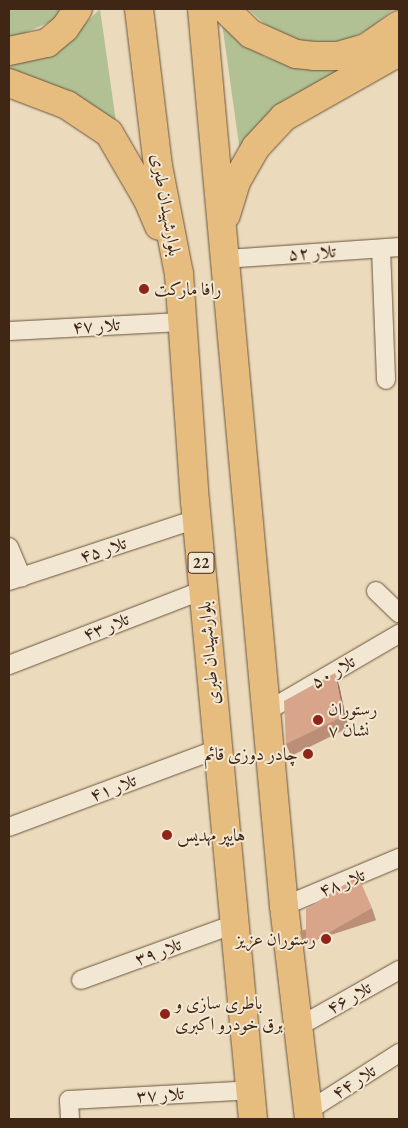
<!DOCTYPE html>
<meta charset="utf-8">
<style>
body{margin:0}
#map{position:relative;width:408px;height:1128px;overflow:hidden;background:#ebdabb;font-family:"EB Garamond",Amiri,serif}
div>[style]{position:absolute}
.green>*{inset:0;background:#b2c193}
.roads{filter:drop-shadow(0 0 1px #6b543e) drop-shadow(0 0 1px #6b543e)}
.street>*{height:18px;margin:-9px;padding:0 9px;transform-origin:9px;border-radius:9px;background:#f2e7d3}
.highway>*{height:28px;margin:-14px;padding:0 14px;transform-origin:14px;border-radius:14px;background:#e6bd7e}
.wall>*{inset:0;background:#ba8e77;transform-origin:0 0}
.shaded-wall>*{inset:0;background:#977461}
.building>*{inset:0;background:#d8a58a}
.dots>*{width:14px;height:14px;translate:-50% -50%;box-sizing:border-box;border:2px solid #f2e7d3;border-radius:50%}
span{translate:-50% -50%;white-space:nowrap;text-align:center;line-height:1.15;-webkit-text-stroke:4px #f2e7d3;paint-order:stroke}
.shield-label span{padding:1px 4px;background:#f2e7d3;border:1px solid;border-radius:4px;-webkit-text-stroke-width:0}
.shield-label{font-size:16px;color:#402715;font-weight:700}
.street-label{font-size:18px;color:#402715}
.poi-label{font-size:18px;color:#402715}
.left{translate:0 -50%;text-align:left}
.right{translate:-100% -50%;text-align:right}
.frame{position:absolute;inset:0;border:10px solid #402715;pointer-events:none}
</style>
<div id="map">
<div class="green">
<div style="clip-path:polygon(9px 9px,65px 9px,54px 20px,9px 40px)"></div>
<div style="clip-path:polygon(100px 9px,117px 129px,69px 92px,9px 69px,9px 61px,59px 49px)"></div>
<div style="clip-path:polygon(248px 9px,394px 9px,369px 29px,345px 41px,315px 44px,289px 39px,266px 25px)"></div>
<div style="clip-path:polygon(222px 23px,265px 57px,285px 63px,363px 62px,240px 152px)"></div>
</div>
<div class="roads">
<div class="street">
<div style="left:381px;top:249px;width:131px;rotate:87.8deg"></div>
<div style="left:225px;top:259px;width:174px;rotate:-3.9deg"></div>
<div style="left:9px;top:331px;width:173px;rotate:-3deg"></div>
<div style="left:9px;top:547px;width:33px;rotate:67deg"></div>
<div style="left:9px;top:581px;width:197px;rotate:-18.3deg"></div>
<div style="left:376px;top:591px;width:32px;rotate:44deg"></div>
<div style="left:9px;top:665px;width:208px;rotate:-21.1deg"></div>
<div style="left:267px;top:711px;width:153px;rotate:-30.3deg"></div>
<div style="left:9px;top:827px;width:223px;rotate:-20.5deg"></div>
<div style="left:284px;top:906px;width:125px;rotate:-22.7deg"></div>
<div style="left:81px;top:980px;width:164px;rotate:-20deg"></div>
<div style="left:298px;top:1027px;width:116px;rotate:-29.4deg"></div>
<div style="left:308px;top:1111px;width:108px;rotate:-32.5deg"></div>
<div style="left:70px;top:1119px;width:19px;rotate:-93deg"></div>
<div style="left:69px;top:1100px;width:182px;rotate:-3.1deg"></div>
</div>
<div class="highway">
<div style="left:139px;top:9px;width:158px;rotate:83.1deg"></div>
<div style="left:158px;top:166px;width:110px;rotate:79deg"></div>
<div style="left:179px;top:274px;width:228px;rotate:86deg"></div>
<div style="left:195px;top:501px;width:621px;rotate:84.64deg"></div>
<div style="left:202px;top:9px;width:901px;rotate:84.78deg"></div>
<div style="left:284px;top:906px;width:214px;rotate:83.3deg"></div>
<div style="left:225px;top:9px;width:36px;rotate:44deg"></div>
<div style="left:251px;top:34px;width:49px;rotate:24deg"></div>
<div style="left:296px;top:54px;width:18px;rotate:6deg"></div>
<div style="left:314px;top:56px;width:24px"></div>
<div style="left:338px;top:56px;width:29px;rotate:-16deg"></div>
<div style="left:366px;top:48px;width:40px;rotate:-34.9deg"></div>
<div style="left:9px;top:51px;width:39px;rotate:-12deg"></div>
<div style="left:47px;top:43px;width:23px;rotate:-40deg"></div>
<div style="left:65px;top:28px;width:23px;rotate:-56deg"></div>
<div style="left:9px;top:83px;width:62px;rotate:20.8deg"></div>
<div style="left:67px;top:105px;width:50px;rotate:33.7deg"></div>
<div style="left:109px;top:133px;width:78px;rotate:59.8deg"></div>
<div style="left:148px;top:200px;width:28px;rotate:67deg"></div>
<div style="left:226px;top:215px;width:37px;rotate:-73deg"></div>
<div style="left:237px;top:180px;width:38px;rotate:-60deg"></div>
<div style="left:256px;top:147px;width:41px;rotate:-47deg"></div>
<div style="left:284px;top:117px;width:132px;rotate:-29.5deg"></div>
</div>
</div>
<div class="wall">
<div style="clip-path:polygon(339px 685px,348px 728px,291px 756px,286px 744px)"></div>
<div style="left:372px;top:908px;width:13px;height:76px;rotate:72deg"></div>
</div>
<div class="shaded-wall">
<div style="clip-path:polygon(335px 673px,339px 685px,348px 728px,344px 716px)"></div>
</div>
<div class="building">
<div style="clip-path:polygon(335px 673px,344px 716px,286px 744px,284px 701px)"></div>
<div style="clip-path:polygon(358px 876px,372px 908px,306px 946px,306px 909px)"></div>
</div>
<div class="dots">
<div style="left:144px;top:289px;background:#8f2418"></div>
<div style="left:318px;top:720px;background:#8f2418"></div>
<div style="left:308px;top:754px;background:#8f2418"></div>
<div style="left:167px;top:835px;background:#8f2418"></div>
<div style="left:326px;top:939px;background:#8f2418"></div>
<div style="left:165px;top:1014px;background:#8f2418"></div>
</div>
<div class="shield-label">
<span style="left:201px;top:563px">22</span>
</div>
<div class="street-label">
<span style="left:166px;top:205px;rotate:80deg">بلوارشهیدان طبری</span>
<span style="left:312px;top:253px;rotate:-4deg">تلار ۵۲</span>
<span style="left:96px;top:326px;rotate:-3deg">تلار ۴۷</span>
<span style="left:103px;top:550px;rotate:-18deg">تلار ۴۵</span>
<span style="left:106px;top:627px;rotate:-21deg">تلار ۴۳</span>
<span style="left:209px;top:653px;rotate:-95deg">بلوارشهیدان طبری</span>
<span style="left:333px;top:672px;rotate:-30deg">تلار ۵۰</span>
<span style="left:113px;top:788px;rotate:-20deg">تلار ۴۱</span>
<span style="left:342px;top:883px;rotate:-21deg">تلار ۴۸</span>
<span style="left:158px;top:952px;rotate:-20deg">تلار ۳۹</span>
<span style="left:349px;top:998px;rotate:-29deg">تلار ۴۶</span>
<span style="left:354px;top:1082px;rotate:-32deg">تلار ۴۴</span>
<span style="left:160px;top:1095px;rotate:-3deg">تلار ۳۷</span>
</div>
<div class="poi-label">
<span class="left" style="left:154px;top:289px">رافا مارکت</span>
<span class="left" style="left:328px;top:720px">رستوران<br>۷ نشان</span>
<span class="right" style="left:298px;top:754px">چادر دوزی قائم</span>
<span class="left" style="left:177px;top:835px">هایپر مهدیس</span>
<span class="right" style="left:316px;top:939px">رستوران عزیز</span>
<span class="left" style="left:175px;top:1014px">باطری سازی و<br>برق خودرو اکبری</span>
</div>
<div class="frame"></div>
</div>
